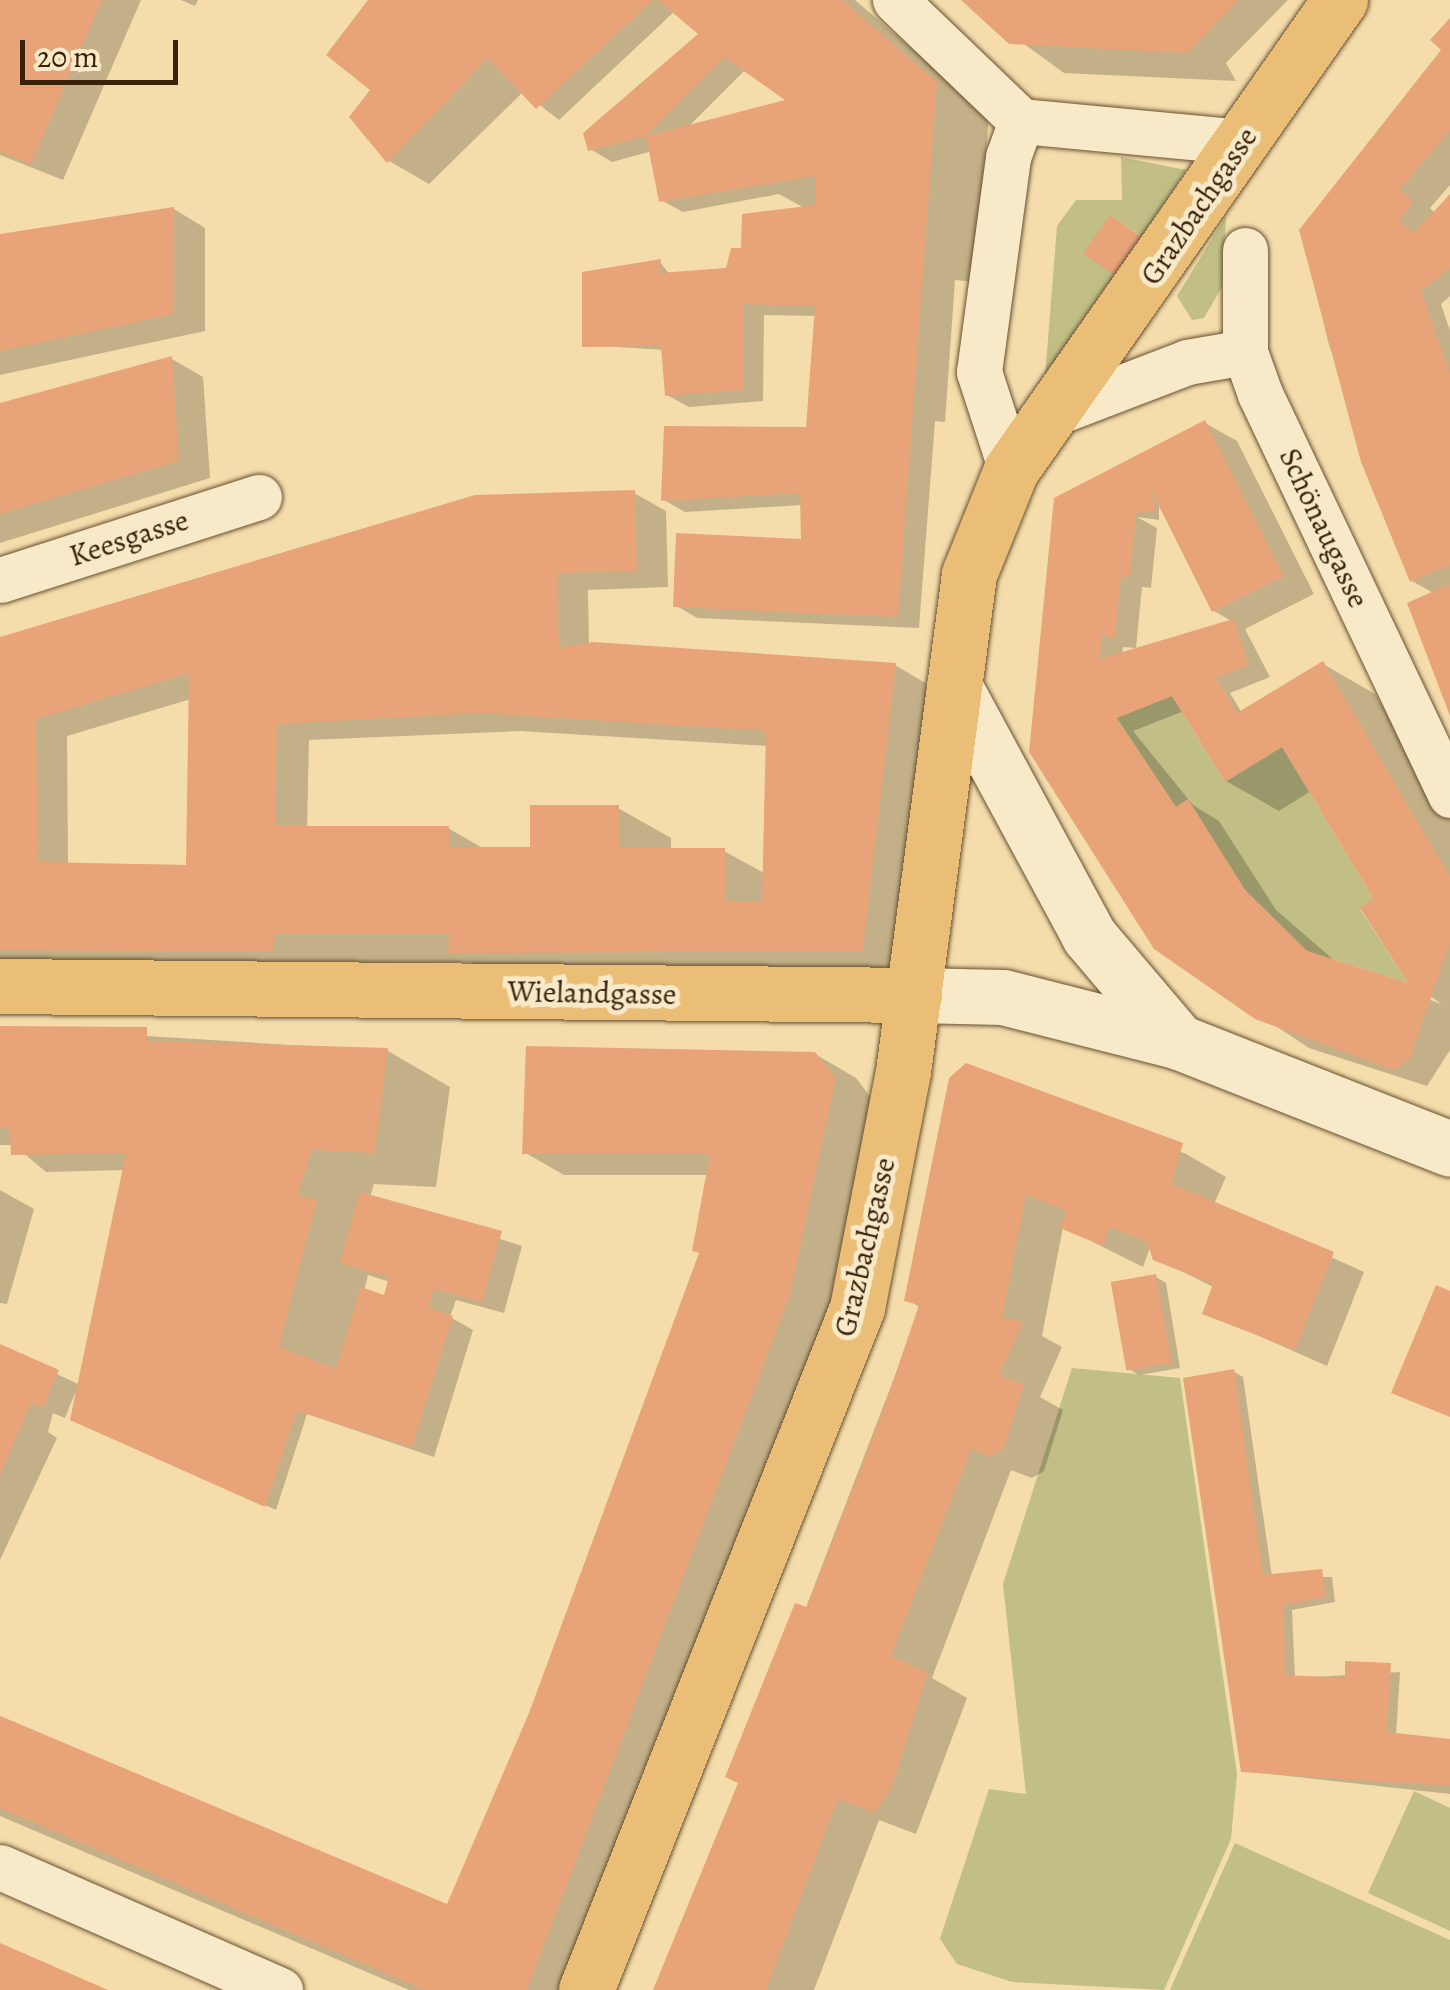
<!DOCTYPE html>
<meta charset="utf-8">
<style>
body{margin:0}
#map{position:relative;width:1450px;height:1990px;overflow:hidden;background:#f4ddab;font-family:Alegreya,serif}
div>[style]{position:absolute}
.green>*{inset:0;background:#c1bf85}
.shadow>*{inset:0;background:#0003}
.building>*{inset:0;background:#e8a378;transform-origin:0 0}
.roads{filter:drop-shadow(0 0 2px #685032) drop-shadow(0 0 2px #685032)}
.street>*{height:45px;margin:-22.5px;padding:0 22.5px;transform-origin:22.5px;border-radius:22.5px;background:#f8e9c8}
.secondary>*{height:55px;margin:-27.5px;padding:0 27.5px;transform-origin:27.5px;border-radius:27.5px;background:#f8e9c8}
.primary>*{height:55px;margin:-27.5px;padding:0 27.5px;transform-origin:27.5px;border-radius:27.5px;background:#eabe76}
span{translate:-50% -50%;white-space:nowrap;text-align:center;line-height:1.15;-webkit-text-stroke:10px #f8e9c8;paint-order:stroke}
.street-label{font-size:30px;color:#39210a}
.scale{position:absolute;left:20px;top:40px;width:158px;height:45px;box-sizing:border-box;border:5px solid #39210a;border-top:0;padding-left:12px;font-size:30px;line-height:35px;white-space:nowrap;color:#39210a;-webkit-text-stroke:8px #f8e9c8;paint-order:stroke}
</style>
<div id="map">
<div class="green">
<div style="clip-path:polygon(1121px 157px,1186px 170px,1142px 237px,1110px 215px,1115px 276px,1045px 377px,1057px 226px,1076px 200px,1122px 200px)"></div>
<div style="clip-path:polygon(1226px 216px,1222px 287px,1204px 318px,1192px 320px,1177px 296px)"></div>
<div style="clip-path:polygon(1172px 696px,1225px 782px,1282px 747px,1373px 898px,1360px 909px,1408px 983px,1307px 951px,1245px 890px,1188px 800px,1176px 807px,1117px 718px)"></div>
<div style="clip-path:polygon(1072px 1368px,1180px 1378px,1237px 1774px,1231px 1839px,1164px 1990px,1012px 1982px,957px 1964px,940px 1939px,989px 1789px,1026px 1794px,1003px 1584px)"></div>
<div style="clip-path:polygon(1414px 1791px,1450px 1808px,1450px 1931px,1368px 1893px)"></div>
<div style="clip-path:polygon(1235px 1843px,1450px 1940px,1450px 1990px,1170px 1990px)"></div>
</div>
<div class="shadow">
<div style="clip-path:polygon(0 0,141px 0,63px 180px,0 155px)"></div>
<div style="clip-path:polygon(181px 0,198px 0,195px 6px)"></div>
<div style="clip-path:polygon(evenodd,370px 0,855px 0,989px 115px,976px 282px,955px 280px,945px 422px,935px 421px,919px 628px,697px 618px,675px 605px,803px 542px,802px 505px,685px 512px,664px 500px,809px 430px,817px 316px,764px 315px,763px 401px,689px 407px,667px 395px,666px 350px,584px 345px,660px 262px,670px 275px,728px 270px,806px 209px,779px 194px,683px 212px,661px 200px,652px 151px,612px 162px,590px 149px,720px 49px,676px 10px,559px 120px,523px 92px,429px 184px,389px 161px,352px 116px,373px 89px,370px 0,744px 71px,790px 101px,685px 130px,744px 71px)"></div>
<div style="clip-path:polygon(964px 0,1288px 0,1226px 63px,1236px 81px,1064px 73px)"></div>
<div style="clip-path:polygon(1450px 21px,1450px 185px,1430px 208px,1436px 214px,1450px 198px,1450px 296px,1441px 304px,1450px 331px,1450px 710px,1435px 594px,1412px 581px,1329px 345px,1301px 231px,1445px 50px)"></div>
<div style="clip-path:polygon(174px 209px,205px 228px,205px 331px,0 375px,0 239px)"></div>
<div style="clip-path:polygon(172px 359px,203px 377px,210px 478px,0 543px,0 404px)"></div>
<div style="clip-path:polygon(evenodd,1205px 423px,1237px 441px,1314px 594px,1245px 629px,1270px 677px,1230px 693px,1242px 713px,1323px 664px,1375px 694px,1450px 820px,1450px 1050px,1427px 1086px,1309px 1048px,1156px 947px,1057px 499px,1205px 423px,1159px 501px,1214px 611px,1233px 622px,1122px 655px,1123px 647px,1136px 648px,1142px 587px,1151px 588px,1157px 528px,1137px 517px,1159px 520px,1159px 501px,1205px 423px,1184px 711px,1226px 781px,1279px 811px,1311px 791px,1375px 896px,1410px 981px,1441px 1004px,1342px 967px,1276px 910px,1219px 821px,1193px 805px,1133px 731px,1184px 711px)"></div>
<div style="clip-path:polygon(evenodd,634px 493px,666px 511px,668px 587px,588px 590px,589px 646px,895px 665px,927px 684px,894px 968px,503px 982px,470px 962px,327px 963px,0 979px,0 638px,634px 493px,191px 699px,188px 865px,68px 864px,67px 736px,191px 699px,634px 493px,519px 731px,768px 746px,766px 874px,724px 851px,671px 851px,671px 838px,618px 808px,532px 850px,486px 850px,448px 828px,307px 829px,309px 740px,519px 731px)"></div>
<div style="clip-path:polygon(evenodd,0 1027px,388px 1051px,450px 1087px,436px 1187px,374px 1184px,370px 1197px,522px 1246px,504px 1313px,456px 1300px,450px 1317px,473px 1330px,434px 1457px,307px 1414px,276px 1510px,83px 1425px,75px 1393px,65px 1418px,53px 1413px,48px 1432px,57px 1438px,0 1560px,0 1347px,80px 1385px,124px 1170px,46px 1172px,14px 1145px,0 1145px,0 1027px,368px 1275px,390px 1282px,385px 1298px,364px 1291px,368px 1275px)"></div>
<div style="clip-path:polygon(815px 1054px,856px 1078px,875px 1103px,830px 1321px,590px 1990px,409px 1990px,0 1816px,0 1716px,448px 1908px,532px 1714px,702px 1254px,709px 1175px,564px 1175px,524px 1152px)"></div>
<div style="clip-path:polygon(967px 1066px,1186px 1154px,1226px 1177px,1214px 1204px,1364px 1272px,1327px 1366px,1205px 1312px,1215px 1288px,1156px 1258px,1151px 1245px,1143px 1267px,1063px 1227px,1042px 1336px,1062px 1347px,1040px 1397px,1063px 1410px,1044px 1471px,1032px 1478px,1011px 1470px,932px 1678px,967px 1698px,916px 1834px,879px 1820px,814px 1990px,659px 1990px,921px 1308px,907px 1299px)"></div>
<div style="clip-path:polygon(0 1190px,34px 1209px,7px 1304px,0 1303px)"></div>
<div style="clip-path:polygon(1156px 1277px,1166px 1283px,1180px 1368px,1139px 1375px,1129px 1369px)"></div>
<div style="clip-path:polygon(1233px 1371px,1243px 1377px,1272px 1577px,1332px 1577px,1335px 1602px,1292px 1610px,1295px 1678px,1400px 1672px,1396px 1736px,1450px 1742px,1450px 1794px,1243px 1771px)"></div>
</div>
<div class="building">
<div style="clip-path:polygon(0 0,102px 0,31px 164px,0 152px)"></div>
<div style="clip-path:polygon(368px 0,653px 0,536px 109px,488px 58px,387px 163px,349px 117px,370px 90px,326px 55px)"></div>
<div style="clip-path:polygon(658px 0,842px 0,937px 82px,898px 617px,673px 607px,676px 533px,801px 539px,800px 493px,661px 501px,664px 426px,806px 427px,815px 306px,743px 304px,743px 390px,665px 396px,661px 346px,582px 347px,582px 272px,661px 259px,660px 273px,726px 268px,731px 248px,741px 248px,742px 214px,816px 205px,815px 176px,659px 202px,646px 136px,785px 100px,724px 57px,646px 136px,588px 151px,583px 133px,698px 34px)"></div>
<div style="clip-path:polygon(961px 0,1239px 0,1187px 53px,1009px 44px)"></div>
<div style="clip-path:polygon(1450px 18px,1450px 130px,1400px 189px,1413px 203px,1399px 221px,1414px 233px,1450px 194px,1450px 268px,1421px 291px,1450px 374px,1450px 565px,1410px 582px,1361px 462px,1299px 230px,1441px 50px,1430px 40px)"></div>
<div style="clip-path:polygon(174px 207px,174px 314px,0 351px,0 234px)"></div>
<div style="left:1110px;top:215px;width:39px;height:47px;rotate:35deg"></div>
<div style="clip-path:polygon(172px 356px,179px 461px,0 514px,0 403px)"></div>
<div style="clip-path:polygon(evenodd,1205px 420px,1284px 576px,1212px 612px,1150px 488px,1156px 511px,1136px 513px,1130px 577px,1121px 576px,1115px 638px,1102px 636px,1099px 659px,1233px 619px,1249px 665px,1216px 678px,1237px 713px,1323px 661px,1450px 877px,1450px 943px,1410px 1058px,1394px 1070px,1255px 1019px,1154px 949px,1029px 752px,1054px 498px,1205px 420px,1172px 696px,1225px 782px,1282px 747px,1373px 898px,1360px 908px,1408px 983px,1307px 951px,1245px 890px,1188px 799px,1176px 807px,1116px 718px,1172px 696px)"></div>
<div style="clip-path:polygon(evenodd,635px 490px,637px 571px,557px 573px,559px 648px,593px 642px,896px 663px,863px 951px,448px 953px,449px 934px,275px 934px,273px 952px,0 950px,0 637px,475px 495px,635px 490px,189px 673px,186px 865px,38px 862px,36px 719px,189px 673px,635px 490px,480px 713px,766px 731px,762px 901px,725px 901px,725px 848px,619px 848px,619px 805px,530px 805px,530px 847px,450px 847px,449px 826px,275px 826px,277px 724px,480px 713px)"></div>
<div style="clip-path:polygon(1450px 584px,1450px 716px,1407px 603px)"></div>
<div style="clip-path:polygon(0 1026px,147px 1027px,147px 1041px,388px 1048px,375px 1153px,312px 1150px,297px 1196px,317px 1200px,279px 1347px,336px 1369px,361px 1287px,384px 1295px,389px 1277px,340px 1263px,360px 1192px,502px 1231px,482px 1302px,434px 1289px,428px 1308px,453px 1316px,412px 1447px,297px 1411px,265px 1507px,70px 1420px,126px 1153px,11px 1155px,10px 1127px,0 1127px)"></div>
<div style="clip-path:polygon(526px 1046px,815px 1052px,836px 1078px,790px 1295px,527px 1990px,425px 1990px,0 1808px,0 1716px,447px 1904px,529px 1713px,699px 1253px,692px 1251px,710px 1154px,522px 1154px)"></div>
<div style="clip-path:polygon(966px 1063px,1183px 1143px,1172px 1184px,1334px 1252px,1295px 1350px,1202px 1314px,1213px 1284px,1153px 1260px,1147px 1242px,1110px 1227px,1103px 1246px,1060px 1228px,1067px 1211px,1026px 1195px,1002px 1318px,1023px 1322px,999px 1375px,1024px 1385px,1004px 1448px,990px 1457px,971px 1449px,891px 1656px,928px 1673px,892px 1787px,875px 1813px,838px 1799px,766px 1990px,653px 1990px,738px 1783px,725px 1777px,795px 1603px,807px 1607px,884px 1408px,919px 1305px,904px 1301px,949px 1078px)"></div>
<div style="left:1156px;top:1274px;width:90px;height:46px;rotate:80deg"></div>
<div style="clip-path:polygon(1436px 1285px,1450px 1291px,1450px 1417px,1391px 1393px)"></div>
<div style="clip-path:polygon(0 1344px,59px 1370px,43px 1407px,31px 1403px,0 1475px)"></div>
<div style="clip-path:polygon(1234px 1369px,1263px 1575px,1322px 1569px,1326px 1597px,1283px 1605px,1286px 1675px,1345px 1678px,1345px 1661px,1391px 1663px,1387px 1732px,1450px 1739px,1450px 1786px,1241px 1772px,1183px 1378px)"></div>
<div style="clip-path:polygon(0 1943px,108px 1990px,0 1990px)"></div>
</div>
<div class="roads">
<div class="street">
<div style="left:895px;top:0;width:175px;rotate:43.8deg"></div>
<div style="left:1021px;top:121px;width:223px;rotate:5.4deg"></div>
<div style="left:1245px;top:250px;width:102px;rotate:90deg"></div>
<div style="left:1245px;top:352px;width:45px;rotate:70.3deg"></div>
<div style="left:1260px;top:394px;width:444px;rotate:64.6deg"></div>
<div style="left:1057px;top:412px;width:139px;rotate:-21deg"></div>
<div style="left:1187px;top:362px;width:59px;rotate:-9.8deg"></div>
<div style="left:1011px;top:470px;width:103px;rotate:-108.1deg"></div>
<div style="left:979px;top:372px;width:217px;rotate:-82.3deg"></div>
<div style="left:1008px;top:157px;width:38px;rotate:-70deg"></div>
<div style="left:0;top:580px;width:272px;rotate:-17.8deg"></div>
<div style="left:0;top:1867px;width:306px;rotate:23.7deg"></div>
</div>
<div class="secondary">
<div style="left:954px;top:686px;width:284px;rotate:61.6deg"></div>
<div style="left:1089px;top:936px;width:139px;rotate:49.7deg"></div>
<div style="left:914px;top:995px;width:89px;rotate:1.3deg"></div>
<div style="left:1003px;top:997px;width:182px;rotate:14.3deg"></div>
<div style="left:1179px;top:1042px;width:291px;rotate:21.5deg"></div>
</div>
<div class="primary">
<div style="left:0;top:986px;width:914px;rotate:0.56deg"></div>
<div style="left:586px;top:1990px;width:734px;rotate:-68.33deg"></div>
<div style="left:857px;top:1308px;width:240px;rotate:-79deg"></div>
<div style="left:903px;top:1072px;width:502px;rotate:-82.45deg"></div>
<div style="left:969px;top:574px;width:112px;rotate:-68deg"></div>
<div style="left:1011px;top:470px;width:574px;rotate:-55.01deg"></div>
</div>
</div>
<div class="street-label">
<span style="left:1199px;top:206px;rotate:-56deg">Grazbachgasse</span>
<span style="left:1324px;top:528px;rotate:65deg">Schönaugasse</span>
<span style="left:129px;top:538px;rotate:-18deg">Keesgasse</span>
<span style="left:592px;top:993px;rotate:1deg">Wielandgasse</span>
<span style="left:865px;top:1247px;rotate:-77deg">Grazbachgasse</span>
</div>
<div class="scale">20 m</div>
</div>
